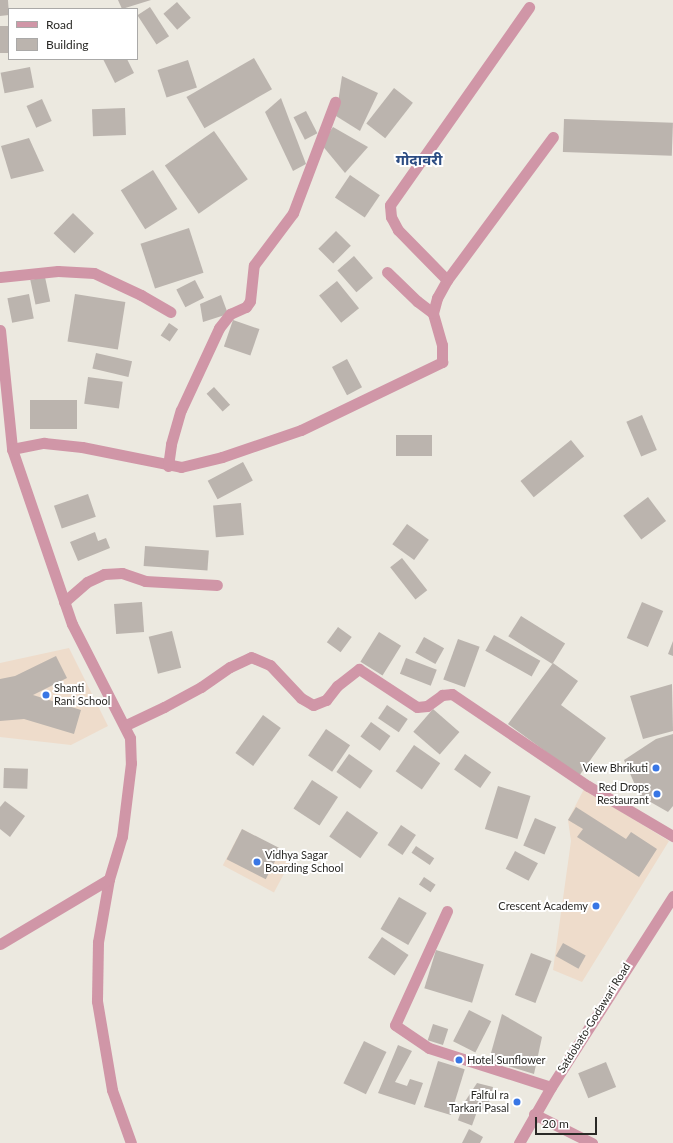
<!DOCTYPE html>
<meta charset="utf-8">
<style>
body{margin:0}
#map{position:relative;width:673px;height:1143px;overflow:hidden;background:#ece9e0;font-family:Lato,"Noto Sans Devanagari",sans-serif}
div>[style]{position:absolute}
.education>*{inset:0;background:#eedccb;transform-origin:0 0}
.building>*{inset:0;background:#bbb4ae;transform-origin:0 0}
.minor>*{height:11px;margin:-5.5px;padding:0 5.5px;transform-origin:5.5px;border-radius:5.5px;background:#d096a7}
.tertiary>*{height:11px;margin:-5.5px;padding:0 5.5px;transform-origin:5.5px;border-radius:5.5px;background:#d096a7}
.dots>*{width:11px;height:11px;translate:-50% -50%;box-sizing:border-box;border:2px solid #fff;border-radius:50%}
span{translate:-50% -50%;white-space:nowrap;text-align:center;line-height:1.15;-webkit-text-stroke:4px #fff;paint-order:stroke}
.poi-label{font-size:11px;color:#2a2926}
.left{translate:0 -50%;text-align:left}
.right{translate:-100% -50%;text-align:right}
.street-label{font-size:11px;color:#2a2926}
.district-label{font-size:15px;color:#2c4c83;font-weight:700}
.legend{position:absolute;left:8px;top:8px;width:130px;height:52px;box-sizing:border-box;background:#fff;border:1px solid #aaa9a8;margin:0;padding:5px 7px;list-style:none;font-size:12px;color:#2a2926}
.legend li{display:flex;align-items:center;gap:8px;height:20px}
.legend b{width:20px;border:1px solid #aaa9a8}
.scale{position:absolute;left:535px;top:1117px;width:62px;height:18px;box-sizing:border-box;border:2px solid #2a2926;border-top:0;padding-left:5px;font-size:12px;line-height:14px;white-space:nowrap;color:#2a2926;-webkit-text-stroke:3px #fff;paint-order:stroke}
</style>
<div id="map">
<div class="education">
<div style="clip-path:polygon(69px 648px,108px 726px,71px 745px,0 737px,0 663px)"></div>
<div style="clip-path:polygon(584px 789px,669px 841px,582px 982px,553px 970px,571px 841px,568px 820px)"></div>
<div style="left:242px;top:829px;width:58px;height:41px;rotate:28deg"></div>
</div>
<div class="building">
<div style="clip-path:polygon(0 0,8px 0,9px 15px,0 16px)"></div>
<div style="clip-path:polygon(118px 0,151px 0,122px 9px)"></div>
<div style="left:177px;top:2px;width:21px;height:18px;rotate:49deg"></div>
<div style="left:150px;top:7px;width:35px;height:15px;rotate:57deg"></div>
<div style="left:9px;top:26px;width:27px;height:9px;rotate:90deg"></div>
<div style="left:254px;top:58px;width:36px;height:78px;rotate:60deg"></div>
<div style="clip-path:polygon(103px 59px,127px 59px,134px 73px,115px 83px)"></div>
<div style="left:188px;top:60px;width:29px;height:32px;rotate:72deg"></div>
<div style="left:30px;top:67px;width:21px;height:30px;rotate:79deg"></div>
<div style="clip-path:polygon(342px 76px,378px 93px,360px 131px,336px 116px)"></div>
<div style="left:394px;top:88px;width:24px;height:45px;rotate:38deg"></div>
<div style="clip-path:polygon(281px 98px,306px 164px,293px 171px,265px 112px)"></div>
<div style="left:42px;top:99px;width:24px;height:17px;rotate:66deg"></div>
<div style="left:125px;top:108px;width:27px;height:33px;rotate:88deg"></div>
<div style="left:306px;top:111px;width:25px;height:14px;rotate:63deg"></div>
<div style="left:564px;top:119px;width:109px;height:33px;rotate:2deg"></div>
<div style="clip-path:polygon(333px 127px,368px 147px,345px 173px,321px 144px)"></div>
<div style="left:214px;top:131px;width:59px;height:60px;rotate:55deg"></div>
<div style="clip-path:polygon(29px 138px,44px 171px,11px 179px,1px 146px)"></div>
<div style="left:153px;top:170px;width:46px;height:38px;rotate:58deg"></div>
<div style="left:350px;top:175px;width:36px;height:27px;rotate:34deg"></div>
<div style="left:73px;top:213px;width:29px;height:28px;rotate:44deg"></div>
<div style="left:189px;top:228px;width:47px;height:51px;rotate:72deg"></div>
<div style="left:336px;top:231px;width:21px;height:25px;rotate:45deg"></div>
<div style="left:354px;top:256px;width:29px;height:22px;rotate:49deg"></div>
<div style="left:45px;top:277px;width:25px;height:15px;rotate:78deg"></div>
<div style="left:195px;top:280px;width:20px;height:21px;rotate:63deg"></div>
<div style="left:337px;top:281px;width:35px;height:23px;rotate:51deg"></div>
<div style="left:29px;top:294px;width:25px;height:22px;rotate:79deg"></div>
<div style="left:75px;top:294px;width:51px;height:48px;rotate:9deg"></div>
<div style="clip-path:polygon(221px 295px,228px 314px,203px 322px,200px 304px)"></div>
<div style="left:233px;top:320px;width:28px;height:28px;rotate:19deg"></div>
<div style="left:169px;top:323px;width:11px;height:15px;rotate:34deg"></div>
<div style="left:96px;top:353px;width:37px;height:16px;rotate:13deg"></div>
<div style="left:347px;top:359px;width:32px;height:17px;rotate:62deg"></div>
<div style="left:88px;top:377px;width:35px;height:27px;rotate:8deg"></div>
<div style="left:214px;top:387px;width:24px;height:10px;rotate:48deg"></div>
<div style="left:30px;top:400px;width:47px;height:29px"></div>
<div style="left:642px;top:415px;width:38px;height:17px;rotate:67deg"></div>
<div style="left:396px;top:435px;width:36px;height:21px"></div>
<div style="left:571px;top:440px;width:21px;height:65px;rotate:51deg"></div>
<div style="left:243px;top:462px;width:21px;height:40px;rotate:62deg"></div>
<div style="left:88px;top:494px;width:24px;height:36px;rotate:71deg"></div>
<div style="left:648px;top:497px;width:30px;height:31px;rotate:53deg"></div>
<div style="left:241px;top:503px;width:32px;height:28px;rotate:85deg"></div>
<div style="left:407px;top:524px;width:27px;height:25px;rotate:36deg"></div>
<div style="clip-path:polygon(95px 532px,98px 541px,106px 538px,110px 548px,78px 561px,70px 542px)"></div>
<div style="left:145px;top:546px;width:64px;height:20px;rotate:4deg"></div>
<div style="left:402px;top:558px;width:41px;height:15px;rotate:52deg"></div>
<div style="left:142px;top:602px;width:30px;height:28px;rotate:86deg"></div>
<div style="left:642px;top:602px;width:23px;height:39px;rotate:23deg"></div>
<div style="left:521px;top:616px;width:52px;height:24px;rotate:32deg"></div>
<div style="left:338px;top:627px;width:17px;height:19px;rotate:36deg"></div>
<div style="left:172px;top:631px;width:38px;height:24px;rotate:76deg"></div>
<div style="left:379px;top:632px;width:26px;height:35px;rotate:32deg"></div>
<div style="left:494px;top:635px;width:53px;height:18px;rotate:29deg"></div>
<div style="left:424px;top:637px;width:23px;height:18px;rotate:29deg"></div>
<div style="left:458px;top:639px;width:23px;height:43px;rotate:20deg"></div>
<div style="clip-path:polygon(673px 641px,673px 656px,668px 654px)"></div>
<div style="clip-path:polygon(56px 656px,67px 678px,33px 695px,81px 710px,74px 734px,24px 719px,0 721px,0 679px,15px 676px)"></div>
<div style="left:406px;top:658px;width:33px;height:17px;rotate:21deg"></div>
<div style="clip-path:polygon(553px 663px,578px 681px,561px 705px,606px 738px,579px 776px,508px 724px)"></div>
<div style="clip-path:polygon(672px 684px,673px 731px,643px 739px,630px 696px)"></div>
<div style="left:387px;top:705px;width:25px;height:16px;rotate:34deg"></div>
<div style="left:433px;top:709px;width:35px;height:30px;rotate:41deg"></div>
<div style="left:263px;top:715px;width:22px;height:47px;rotate:36deg"></div>
<div style="left:371px;top:722px;width:24px;height:18px;rotate:36deg"></div>
<div style="left:326px;top:729px;width:29px;height:32px;rotate:34deg"></div>
<div style="clip-path:polygon(673px 734px,673px 806px,668px 812px,640px 796px,624px 760px,656px 739px)"></div>
<div style="left:414px;top:745px;width:32px;height:32px;rotate:35deg"></div>
<div style="left:349px;top:754px;width:29px;height:22px;rotate:35deg"></div>
<div style="left:465px;top:754px;width:32px;height:19px;rotate:35deg"></div>
<div style="left:4px;top:768px;width:24px;height:20px;rotate:2deg"></div>
<div style="left:312px;top:780px;width:31px;height:34px;rotate:33deg"></div>
<div style="left:498px;top:786px;width:34px;height:45px;rotate:17deg"></div>
<div style="clip-path:polygon(5px 801px,25px 816px,10px 837px,0 829px,0 807px)"></div>
<div style="clip-path:polygon(576px 807px,626px 839px,631px 832px,657px 849px,639px 877px,577px 837px,583px 829px,568px 820px)"></div>
<div style="left:347px;top:811px;width:38px;height:31px;rotate:35deg"></div>
<div style="left:535px;top:818px;width:23px;height:30px;rotate:23deg"></div>
<div style="left:401px;top:825px;width:18px;height:24px;rotate:34deg"></div>
<div style="left:242px;top:829px;width:44px;height:34px;rotate:27deg"></div>
<div style="left:416px;top:846px;width:22px;height:8px;rotate:34deg"></div>
<div style="left:515px;top:851px;width:26px;height:20px;rotate:28deg"></div>
<div style="left:424px;top:877px;width:14px;height:9px;rotate:34deg"></div>
<div style="left:399px;top:897px;width:32px;height:37px;rotate:30deg"></div>
<div style="left:382px;top:937px;width:32px;height:25px;rotate:34deg"></div>
<div style="left:563px;top:943px;width:26px;height:15px;rotate:29deg"></div>
<div style="left:436px;top:950px;width:50px;height:40px;rotate:17deg"></div>
<div style="left:531px;top:953px;width:22px;height:45px;rotate:21deg"></div>
<div style="left:469px;top:1010px;width:25px;height:35px;rotate:27deg"></div>
<div style="clip-path:polygon(502px 1014px,542px 1037px,534px 1074px,489px 1060px)"></div>
<div style="left:433px;top:1024px;width:16px;height:17px;rotate:18deg"></div>
<div style="left:364px;top:1041px;width:25px;height:47px;rotate:26deg"></div>
<div style="clip-path:polygon(398px 1045px,412px 1051px,395px 1082px,407px 1086px,410px 1079px,423px 1083px,415px 1105px,378px 1093px)"></div>
<div style="left:438px;top:1061px;width:28px;height:48px;rotate:17deg"></div>
<div style="left:606px;top:1062px;width:27px;height:30px;rotate:68deg"></div>
<div style="clip-path:polygon(477px 1083px,493px 1087px,487px 1111px,464px 1103px)"></div>
<div style="left:462px;top:1109px;width:15px;height:12px;rotate:20deg"></div>
<div style="clip-path:polygon(469px 1129px,483px 1137px,480px 1143px,462px 1143px)"></div>
</div>
<div class="minor">
<div style="left:387px;top:272px;width:42px;rotate:44deg"></div>
<div style="left:417px;top:301px;width:20px;rotate:37deg"></div>
<div style="left:0;top:277px;width:58px;rotate:-5.9deg"></div>
<div style="left:58px;top:271px;width:36px;rotate:3deg"></div>
<div style="left:94px;top:273px;width:52px;rotate:25.1deg"></div>
<div style="left:141px;top:295px;width:34px;rotate:30deg"></div>
<div style="left:447px;top:280px;width:70px;rotate:-134.4deg"></div>
<div style="left:398px;top:230px;width:15px;rotate:-118deg"></div>
<div style="left:391px;top:217px;width:12px;rotate:-95deg"></div>
<div style="left:390px;top:205px;width:242px;rotate:-54.9deg"></div>
<div style="left:0;top:330px;width:120px;rotate:84.2deg"></div>
<div style="left:12px;top:449px;width:185px;rotate:71.1deg"></div>
<div style="left:72px;top:624px;width:128px;rotate:63deg"></div>
<div style="left:130px;top:738px;width:25px;rotate:88deg"></div>
<div style="left:131px;top:763px;width:74px;rotate:97deg"></div>
<div style="left:122px;top:836px;width:45px;rotate:106.8deg"></div>
<div style="left:109px;top:879px;width:64px;rotate:99.9deg"></div>
<div style="left:98px;top:942px;width:59px;rotate:91deg"></div>
<div style="left:97px;top:1001px;width:90px;rotate:80.4deg"></div>
<div style="left:112px;top:1090px;width:56px;rotate:70.3deg"></div>
<div style="left:12px;top:449px;width:33px;rotate:-11deg"></div>
<div style="left:44px;top:443px;width:38px;rotate:6deg"></div>
<div style="left:82px;top:447px;width:101px;rotate:11.4deg"></div>
<div style="left:181px;top:467px;width:42px;rotate:-13.7deg"></div>
<div style="left:222px;top:457px;width:83px;rotate:-18.9deg"></div>
<div style="left:301px;top:430px;width:157px;rotate:-25.7deg"></div>
<div style="left:442px;top:362px;width:17px;rotate:-90deg"></div>
<div style="left:442px;top:345px;width:33px;rotate:-106deg"></div>
<div style="left:433px;top:313px;width:16px;rotate:-75deg"></div>
<div style="left:437px;top:298px;width:21px;rotate:-61deg"></div>
<div style="left:447px;top:280px;width:178px;rotate:-53.5deg"></div>
<div style="left:168px;top:466px;width:22px;rotate:-82deg"></div>
<div style="left:171px;top:444px;width:35px;rotate:-74deg"></div>
<div style="left:181px;top:410px;width:90px;rotate:-65.1deg"></div>
<div style="left:219px;top:328px;width:18px;rotate:-52deg"></div>
<div style="left:230px;top:314px;width:17px;rotate:-24deg"></div>
<div style="left:246px;top:307px;width:7px;rotate:-56deg"></div>
<div style="left:250px;top:301px;width:36px;rotate:-84deg"></div>
<div style="left:254px;top:265px;width:65px;rotate:-53.1deg"></div>
<div style="left:293px;top:213px;width:119px;rotate:-69.3deg"></div>
<div style="left:64px;top:602px;width:30px;rotate:-41deg"></div>
<div style="left:87px;top:582px;width:19px;rotate:-25deg"></div>
<div style="left:104px;top:574px;width:18px;rotate:-3deg"></div>
<div style="left:122px;top:573px;width:24px;rotate:19deg"></div>
<div style="left:145px;top:581px;width:72px;rotate:3.2deg"></div>
<div style="left:126px;top:725px;width:42px;rotate:-25.3deg"></div>
<div style="left:164px;top:707px;width:42px;rotate:-28.4deg"></div>
<div style="left:201px;top:687px;width:35px;rotate:-35deg"></div>
<div style="left:230px;top:667px;width:23px;rotate:-25deg"></div>
<div style="left:251px;top:657px;width:21px;rotate:23deg"></div>
<div style="left:270px;top:665px;width:45px;rotate:46.8deg"></div>
<div style="left:301px;top:698px;width:14px;rotate:30deg"></div>
<div style="left:313px;top:705px;width:14px;rotate:-21deg"></div>
<div style="left:326px;top:700px;width:18px;rotate:-52deg"></div>
<div style="left:337px;top:686px;width:28px;rotate:-38deg"></div>
<div style="left:359px;top:669px;width:69px;rotate:33.2deg"></div>
<div style="left:417px;top:707px;width:10px;rotate:-6deg"></div>
<div style="left:427px;top:706px;width:19px;rotate:-36deg"></div>
<div style="left:442px;top:695px;width:10px;rotate:-6deg"></div>
<div style="left:452px;top:694px;width:164px;rotate:34.1deg"></div>
<div style="left:588px;top:786px;width:99px;rotate:30.5deg"></div>
<div style="left:447px;top:911px;width:125px;rotate:114.5deg"></div>
<div style="left:395px;top:1025px;width:41px;rotate:34.1deg"></div>
<div style="left:429px;top:1048px;width:128px;rotate:17.7deg"></div>
<div style="left:0;top:944px;width:127px;rotate:-30.8deg"></div>
<div style="left:534px;top:1114px;width:65px;rotate:26.6deg"></div>
</div>
<div class="tertiary">
<div style="left:519px;top:1143px;width:64px;rotate:-60.3deg"></div>
<div style="left:551px;top:1087px;width:227px;rotate:-57.4deg"></div>
</div>
<div class="dots">
<div style="left:46px;top:695px;background:#3876e5"></div>
<div style="left:656px;top:768px;background:#3876e5"></div>
<div style="left:657px;top:794px;background:#3876e5"></div>
<div style="left:257px;top:862px;background:#3876e5"></div>
<div style="left:596px;top:906px;background:#3876e5"></div>
<div style="left:459px;top:1060px;background:#3876e5"></div>
<div style="left:517px;top:1102px;background:#3876e5"></div>
</div>
<div class="poi-label">
<span class="left" style="left:54px;top:695px">Shanti<br>Rani School</span>
<span class="right" style="left:648px;top:768px">View Bhrikuti</span>
<span class="right" style="left:649px;top:794px">Red Drops<br>Restaurant</span>
<span class="left" style="left:265px;top:862px">Vidhya Sagar<br>Boarding School</span>
<span class="right" style="left:588px;top:906px">Crescent Academy</span>
<span class="left" style="left:467px;top:1060px">Hotel Sunflower</span>
<span class="right" style="left:509px;top:1102px">Falful ra<br>Tarkari Pasal</span>
</div>
<div class="street-label">
<span style="left:594px;top:1018px;rotate:-58deg">Satdobato-Godawari Road</span>
</div>
<div class="district-label">
<span style="left:419px;top:160px">गोदावरी</span>
</div>
<ul class="legend">
<li><b style="height:5px;background:#d096a7"></b>Road</li>
<li><b style="height:11px;background:#bbb4ae"></b>Building</li>
</ul>
<div class="scale">20 m</div>
</div>
